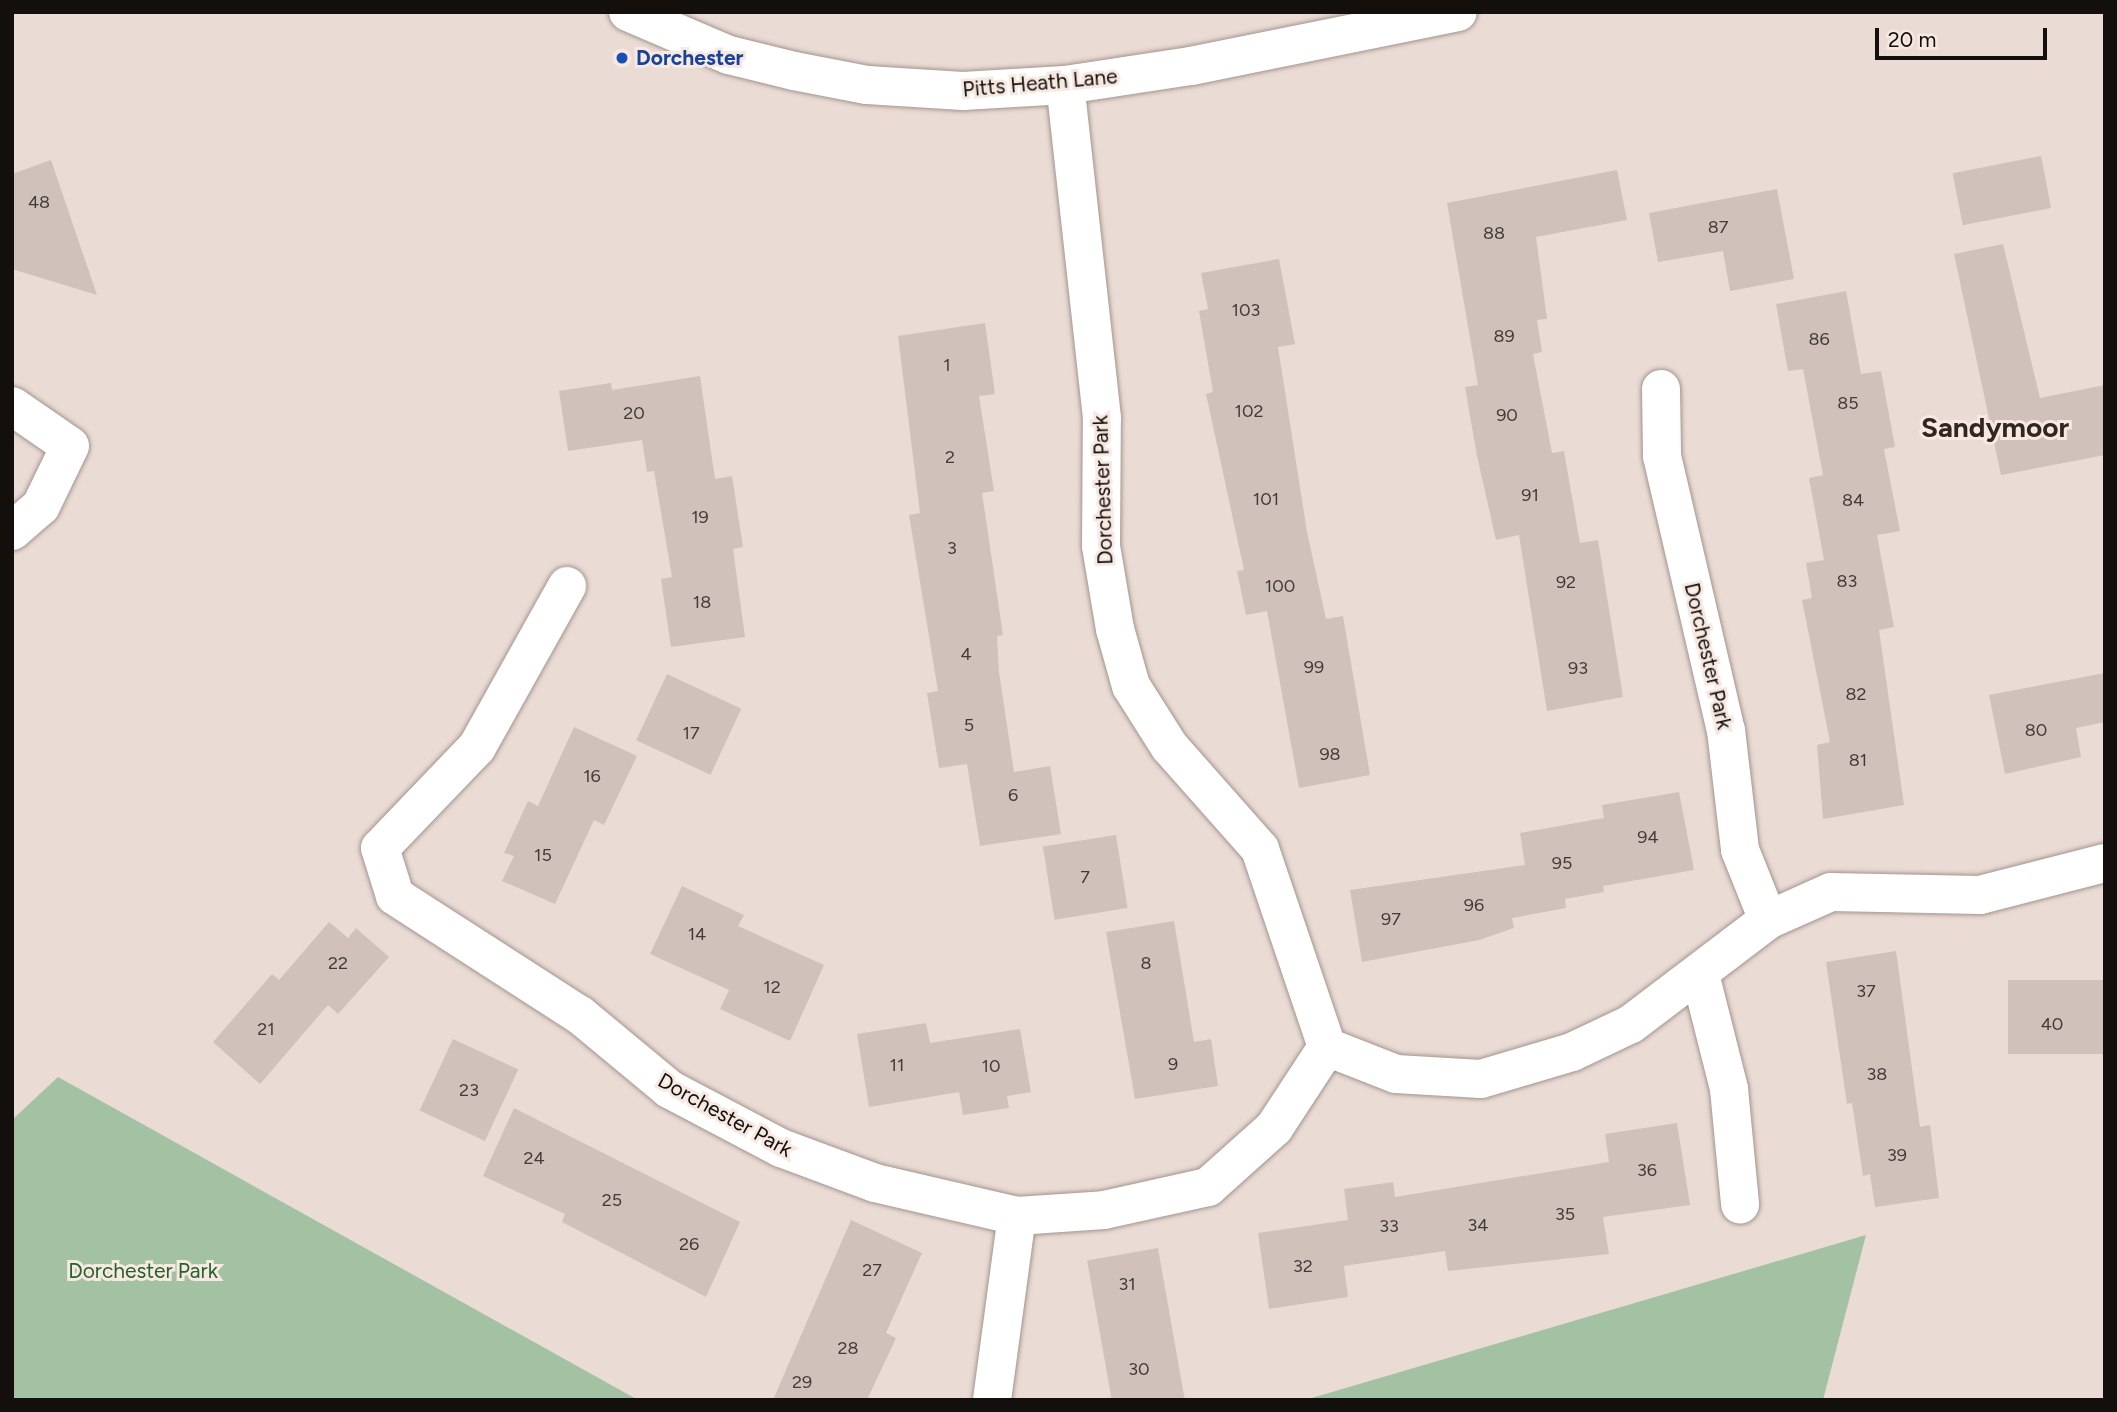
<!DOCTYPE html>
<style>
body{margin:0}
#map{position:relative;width:2117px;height:1412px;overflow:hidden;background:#eadbd4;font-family:Figtree,sans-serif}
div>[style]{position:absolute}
.green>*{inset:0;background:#a2c2a3}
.building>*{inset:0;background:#d0c2ba;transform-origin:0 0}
.roads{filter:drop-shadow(0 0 2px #a3958f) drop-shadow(0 0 2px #a3958f)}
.street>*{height:38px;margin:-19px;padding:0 19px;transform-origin:19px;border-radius:19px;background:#fff}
.secondary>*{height:38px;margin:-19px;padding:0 19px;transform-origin:19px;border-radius:19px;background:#fff}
.dots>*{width:19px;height:19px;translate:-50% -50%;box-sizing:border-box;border:4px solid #f7e8e1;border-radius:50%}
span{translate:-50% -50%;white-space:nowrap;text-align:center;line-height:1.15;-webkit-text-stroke:6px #f7e8e1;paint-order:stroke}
.number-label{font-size:18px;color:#423c38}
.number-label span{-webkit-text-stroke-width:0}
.transit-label{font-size:21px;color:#164399;font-weight:700}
.left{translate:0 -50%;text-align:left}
.street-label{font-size:21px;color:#130f0c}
.park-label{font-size:21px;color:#23632c}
.district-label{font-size:28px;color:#312721;font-weight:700}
.frame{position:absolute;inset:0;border:14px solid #130f0c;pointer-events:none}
.scale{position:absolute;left:1875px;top:28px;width:172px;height:32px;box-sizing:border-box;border:4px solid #130f0c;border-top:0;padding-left:9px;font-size:21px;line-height:24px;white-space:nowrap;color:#130f0c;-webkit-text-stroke:5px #f7e8e1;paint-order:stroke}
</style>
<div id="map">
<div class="green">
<div style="clip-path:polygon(58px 1077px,638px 1400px,12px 1400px,12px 1120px)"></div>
<div style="clip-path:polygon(1866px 1235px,1823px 1400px,1305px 1400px)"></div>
</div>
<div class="building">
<div style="left:2041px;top:156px;width:53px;height:90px;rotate:79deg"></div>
<div style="clip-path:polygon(51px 160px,97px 295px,12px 269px,12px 174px)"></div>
<div style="clip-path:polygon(1617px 170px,1627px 220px,1536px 237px,1547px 319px,1537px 320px,1542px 352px,1533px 354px,1552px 453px,1564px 451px,1580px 543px,1598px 540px,1623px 697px,1547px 711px,1519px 535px,1496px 540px,1477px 456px,1465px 387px,1478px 385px,1447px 203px)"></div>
<div style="clip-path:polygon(1777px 189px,1794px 279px,1730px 291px,1723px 251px,1658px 262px,1649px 213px)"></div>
<div style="clip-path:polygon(2003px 244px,2040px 398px,2105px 385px,2105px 455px,2001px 475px,1954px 254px)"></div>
<div style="clip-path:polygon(1279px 259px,1295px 344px,1278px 347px,1307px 532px,1326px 619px,1343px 616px,1370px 775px,1299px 788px,1267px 611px,1246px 615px,1237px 571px,1244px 570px,1206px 394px,1213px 392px,1199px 311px,1208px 309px,1201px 273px)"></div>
<div style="clip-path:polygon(1846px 291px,1861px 374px,1881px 371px,1895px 447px,1884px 449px,1900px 531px,1877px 535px,1894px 627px,1879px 630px,1904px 805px,1823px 819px,1817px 745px,1830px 742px,1802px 600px,1812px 598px,1806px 563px,1824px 560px,1809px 478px,1823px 475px,1803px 369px,1788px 371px,1776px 304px)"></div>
<div style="clip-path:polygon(985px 323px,995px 394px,979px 396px,994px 491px,982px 493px,1003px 635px,997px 636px,999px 672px,1014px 772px,1050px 766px,1061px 834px,980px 846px,967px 764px,939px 768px,927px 693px,938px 691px,909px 515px,920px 513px,898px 336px)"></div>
<div style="clip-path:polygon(700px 376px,715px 479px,732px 476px,743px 547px,733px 549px,745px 637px,671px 647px,661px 579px,672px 577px,654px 471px,647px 472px,642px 440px,568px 451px,559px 391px,611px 383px,612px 390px)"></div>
<div style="clip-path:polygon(2105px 673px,2105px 722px,2076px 728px,2081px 757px,2005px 774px,1989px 695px)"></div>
<div style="left:667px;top:674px;width:82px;height:73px;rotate:25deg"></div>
<div style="clip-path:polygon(574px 727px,637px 756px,604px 825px,594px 820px,555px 904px,502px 881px,514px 856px,504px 853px,528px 801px,538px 806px)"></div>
<div style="clip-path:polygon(1679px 792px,1694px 870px,1603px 886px,1604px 892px,1565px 899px,1566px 908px,1512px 918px,1514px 928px,1479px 940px,1362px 962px,1350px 890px,1525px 865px,1520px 833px,1604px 818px,1602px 805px)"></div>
<div style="left:1116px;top:835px;width:74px;height:74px;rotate:81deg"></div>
<div style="clip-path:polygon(682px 886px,744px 915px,738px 926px,824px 965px,790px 1041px,720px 1009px,729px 990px,650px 954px)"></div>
<div style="clip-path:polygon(1174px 921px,1194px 1042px,1211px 1039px,1218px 1086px,1135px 1099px,1106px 932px)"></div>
<div style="clip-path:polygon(329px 922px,348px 938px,356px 928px,389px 957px,338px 1014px,328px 1005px,260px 1084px,213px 1042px,272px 974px,279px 980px)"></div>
<div style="clip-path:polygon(1896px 951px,1920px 1127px,1930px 1125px,1939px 1198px,1875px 1207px,1870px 1174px,1863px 1176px,1852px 1103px,1847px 1104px,1826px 962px)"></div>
<div style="left:2105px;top:980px;width:74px;height:97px;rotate:90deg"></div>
<div style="clip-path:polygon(926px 1023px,930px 1043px,1020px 1029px,1031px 1092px,1007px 1096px,1009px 1108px,963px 1115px,959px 1092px,869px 1107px,857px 1034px)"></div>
<div style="left:453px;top:1039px;width:72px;height:79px;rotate:25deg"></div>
<div style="clip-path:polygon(514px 1108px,740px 1222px,706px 1297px,562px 1222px,565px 1214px,483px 1176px)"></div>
<div style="clip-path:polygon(1677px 1123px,1690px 1205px,1603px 1217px,1609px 1254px,1448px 1271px,1445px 1251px,1344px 1266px,1348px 1297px,1269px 1309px,1258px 1233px,1348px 1220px,1344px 1189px,1393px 1182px,1395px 1197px,1609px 1162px,1605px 1134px)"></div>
<div style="clip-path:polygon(851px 1220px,922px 1253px,886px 1333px,896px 1338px,867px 1400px,773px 1400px)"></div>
<div style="left:1158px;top:1248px;width:155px;height:72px;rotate:80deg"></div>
</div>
<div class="roads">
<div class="street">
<div style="left:1661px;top:389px;width:67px;rotate:89.1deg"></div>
<div style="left:1662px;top:456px;width:281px;rotate:76.9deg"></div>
<div style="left:1726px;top:730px;width:121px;rotate:83.3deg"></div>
<div style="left:1740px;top:850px;width:75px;rotate:68.2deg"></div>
<div style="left:12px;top:406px;width:70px;rotate:34.6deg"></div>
<div style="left:70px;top:446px;width:67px;rotate:115.8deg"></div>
<div style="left:41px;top:506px;width:38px;rotate:139deg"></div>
<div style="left:567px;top:586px;width:184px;rotate:119.2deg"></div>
<div style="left:477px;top:747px;width:140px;rotate:133.8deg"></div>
<div style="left:380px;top:848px;width:50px;rotate:72.6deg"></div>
<div style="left:395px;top:896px;width:220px;rotate:32.8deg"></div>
<div style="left:580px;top:1015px;width:116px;rotate:39.7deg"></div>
<div style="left:669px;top:1089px;width:127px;rotate:27.8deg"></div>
<div style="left:781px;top:1148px;width:100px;rotate:20.4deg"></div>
<div style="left:875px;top:1183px;width:146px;rotate:13.1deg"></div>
<div style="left:1017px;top:1216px;width:87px;rotate:-3.9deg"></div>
<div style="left:1104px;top:1210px;width:107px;rotate:-12.5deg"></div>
<div style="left:1208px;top:1187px;width:89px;rotate:-41.8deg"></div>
<div style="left:1274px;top:1128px;width:97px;rotate:-56.8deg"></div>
<div style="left:1327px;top:1047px;width:209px;rotate:-108.7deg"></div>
<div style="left:1260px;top:849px;width:137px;rotate:-131.5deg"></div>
<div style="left:1169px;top:746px;width:71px;rotate:-122.3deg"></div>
<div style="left:1131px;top:686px;width:59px;rotate:-105.7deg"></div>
<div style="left:1115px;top:629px;width:84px;rotate:-99.6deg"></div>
<div style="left:1101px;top:546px;width:128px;rotate:-89.6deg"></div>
<div style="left:1102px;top:418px;width:335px;rotate:-96.3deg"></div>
<div style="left:1700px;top:974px;width:119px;rotate:75.8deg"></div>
<div style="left:1729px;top:1089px;width:116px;rotate:84.5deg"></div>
<div style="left:1327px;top:1047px;width:74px;rotate:21.4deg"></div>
<div style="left:1396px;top:1074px;width:85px;rotate:3.4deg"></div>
<div style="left:1481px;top:1079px;width:95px;rotate:-16.5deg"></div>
<div style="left:1572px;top:1052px;width:65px;rotate:-25.4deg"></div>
<div style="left:1631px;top:1024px;width:172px;rotate:-37.2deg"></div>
<div style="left:1768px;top:920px;width:69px;rotate:-24deg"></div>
<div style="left:1831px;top:892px;width:149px;rotate:1.2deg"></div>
<div style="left:1980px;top:895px;width:129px;rotate:-14.4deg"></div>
<div style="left:992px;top:1400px;width:186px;rotate:-82.3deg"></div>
</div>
<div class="secondary">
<div style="left:628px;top:12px;width:110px;rotate:23.1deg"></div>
<div style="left:729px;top:55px;width:67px;rotate:13.8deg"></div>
<div style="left:794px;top:71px;width:74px;rotate:10.9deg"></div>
<div style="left:867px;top:85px;width:96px;rotate:3.6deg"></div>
<div style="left:963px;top:91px;width:102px;rotate:-3.4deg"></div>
<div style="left:1065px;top:85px;width:127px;rotate:-8.6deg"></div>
<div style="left:1191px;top:66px;width:272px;rotate:-11.4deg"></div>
</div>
</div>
<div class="dots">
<div style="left:622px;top:58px;background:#1a4fb4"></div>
</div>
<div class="number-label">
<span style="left:39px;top:202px">48</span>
<span style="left:1718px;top:227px">87</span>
<span style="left:1494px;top:233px">88</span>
<span style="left:1246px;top:310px">103</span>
<span style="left:1504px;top:336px">89</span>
<span style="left:1819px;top:339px">86</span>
<span style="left:947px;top:365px">1</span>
<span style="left:1848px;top:403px">85</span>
<span style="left:1249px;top:411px">102</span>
<span style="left:634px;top:413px">20</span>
<span style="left:1507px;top:415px">90</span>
<span style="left:950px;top:457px">2</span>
<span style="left:1530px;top:495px">91</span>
<span style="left:1266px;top:499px">101</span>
<span style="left:1853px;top:500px">84</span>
<span style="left:700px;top:517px">19</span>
<span style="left:952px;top:548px">3</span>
<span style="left:1847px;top:581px">83</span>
<span style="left:1566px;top:582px">92</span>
<span style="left:1280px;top:586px">100</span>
<span style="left:702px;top:602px">18</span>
<span style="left:966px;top:654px">4</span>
<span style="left:1314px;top:667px">99</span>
<span style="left:1578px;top:668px">93</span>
<span style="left:1856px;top:694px">82</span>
<span style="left:969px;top:725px">5</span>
<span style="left:2036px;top:730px">80</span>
<span style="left:691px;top:733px">17</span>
<span style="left:1330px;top:754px">98</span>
<span style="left:1858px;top:760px">81</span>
<span style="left:592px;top:776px">16</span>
<span style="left:1013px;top:795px">6</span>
<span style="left:1648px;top:837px">94</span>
<span style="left:543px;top:855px">15</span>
<span style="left:1562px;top:863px">95</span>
<span style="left:1085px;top:877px">7</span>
<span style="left:1474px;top:905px">96</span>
<span style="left:1391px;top:919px">97</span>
<span style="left:697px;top:934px">14</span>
<span style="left:338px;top:963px">22</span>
<span style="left:1146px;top:963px">8</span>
<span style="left:772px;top:987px">12</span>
<span style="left:1866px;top:991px">37</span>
<span style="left:2052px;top:1024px">40</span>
<span style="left:266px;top:1029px">21</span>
<span style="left:1173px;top:1064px">9</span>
<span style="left:897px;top:1065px">11</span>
<span style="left:991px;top:1066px">10</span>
<span style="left:1877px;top:1074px">38</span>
<span style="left:469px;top:1090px">23</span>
<span style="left:1897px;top:1155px">39</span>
<span style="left:534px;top:1158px">24</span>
<span style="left:1647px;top:1170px">36</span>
<span style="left:612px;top:1200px">25</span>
<span style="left:1565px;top:1214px">35</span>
<span style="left:1478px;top:1225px">34</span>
<span style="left:1389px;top:1226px">33</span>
<span style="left:689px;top:1244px">26</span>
<span style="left:1303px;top:1266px">32</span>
<span style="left:872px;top:1270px">27</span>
<span style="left:1127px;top:1284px">31</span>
<span style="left:848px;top:1348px">28</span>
<span style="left:1139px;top:1369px">30</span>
<span style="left:802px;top:1382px">29</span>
</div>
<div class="transit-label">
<span class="left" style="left:636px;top:58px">Dorchester</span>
</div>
<div class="street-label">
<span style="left:1040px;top:83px;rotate:-5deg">Pitts Heath Lane</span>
<span style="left:1103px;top:490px;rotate:-92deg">Dorchester Park</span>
<span style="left:1708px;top:656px;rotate:77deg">Dorchester Park</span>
<span style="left:725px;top:1115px;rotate:29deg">Dorchester Park</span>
</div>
<div class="park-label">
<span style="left:143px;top:1271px">Dorchester Park</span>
</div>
<div class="district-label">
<span style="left:1995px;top:427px">Sandymoor</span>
</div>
<div class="frame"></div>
<div class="scale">20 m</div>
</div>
